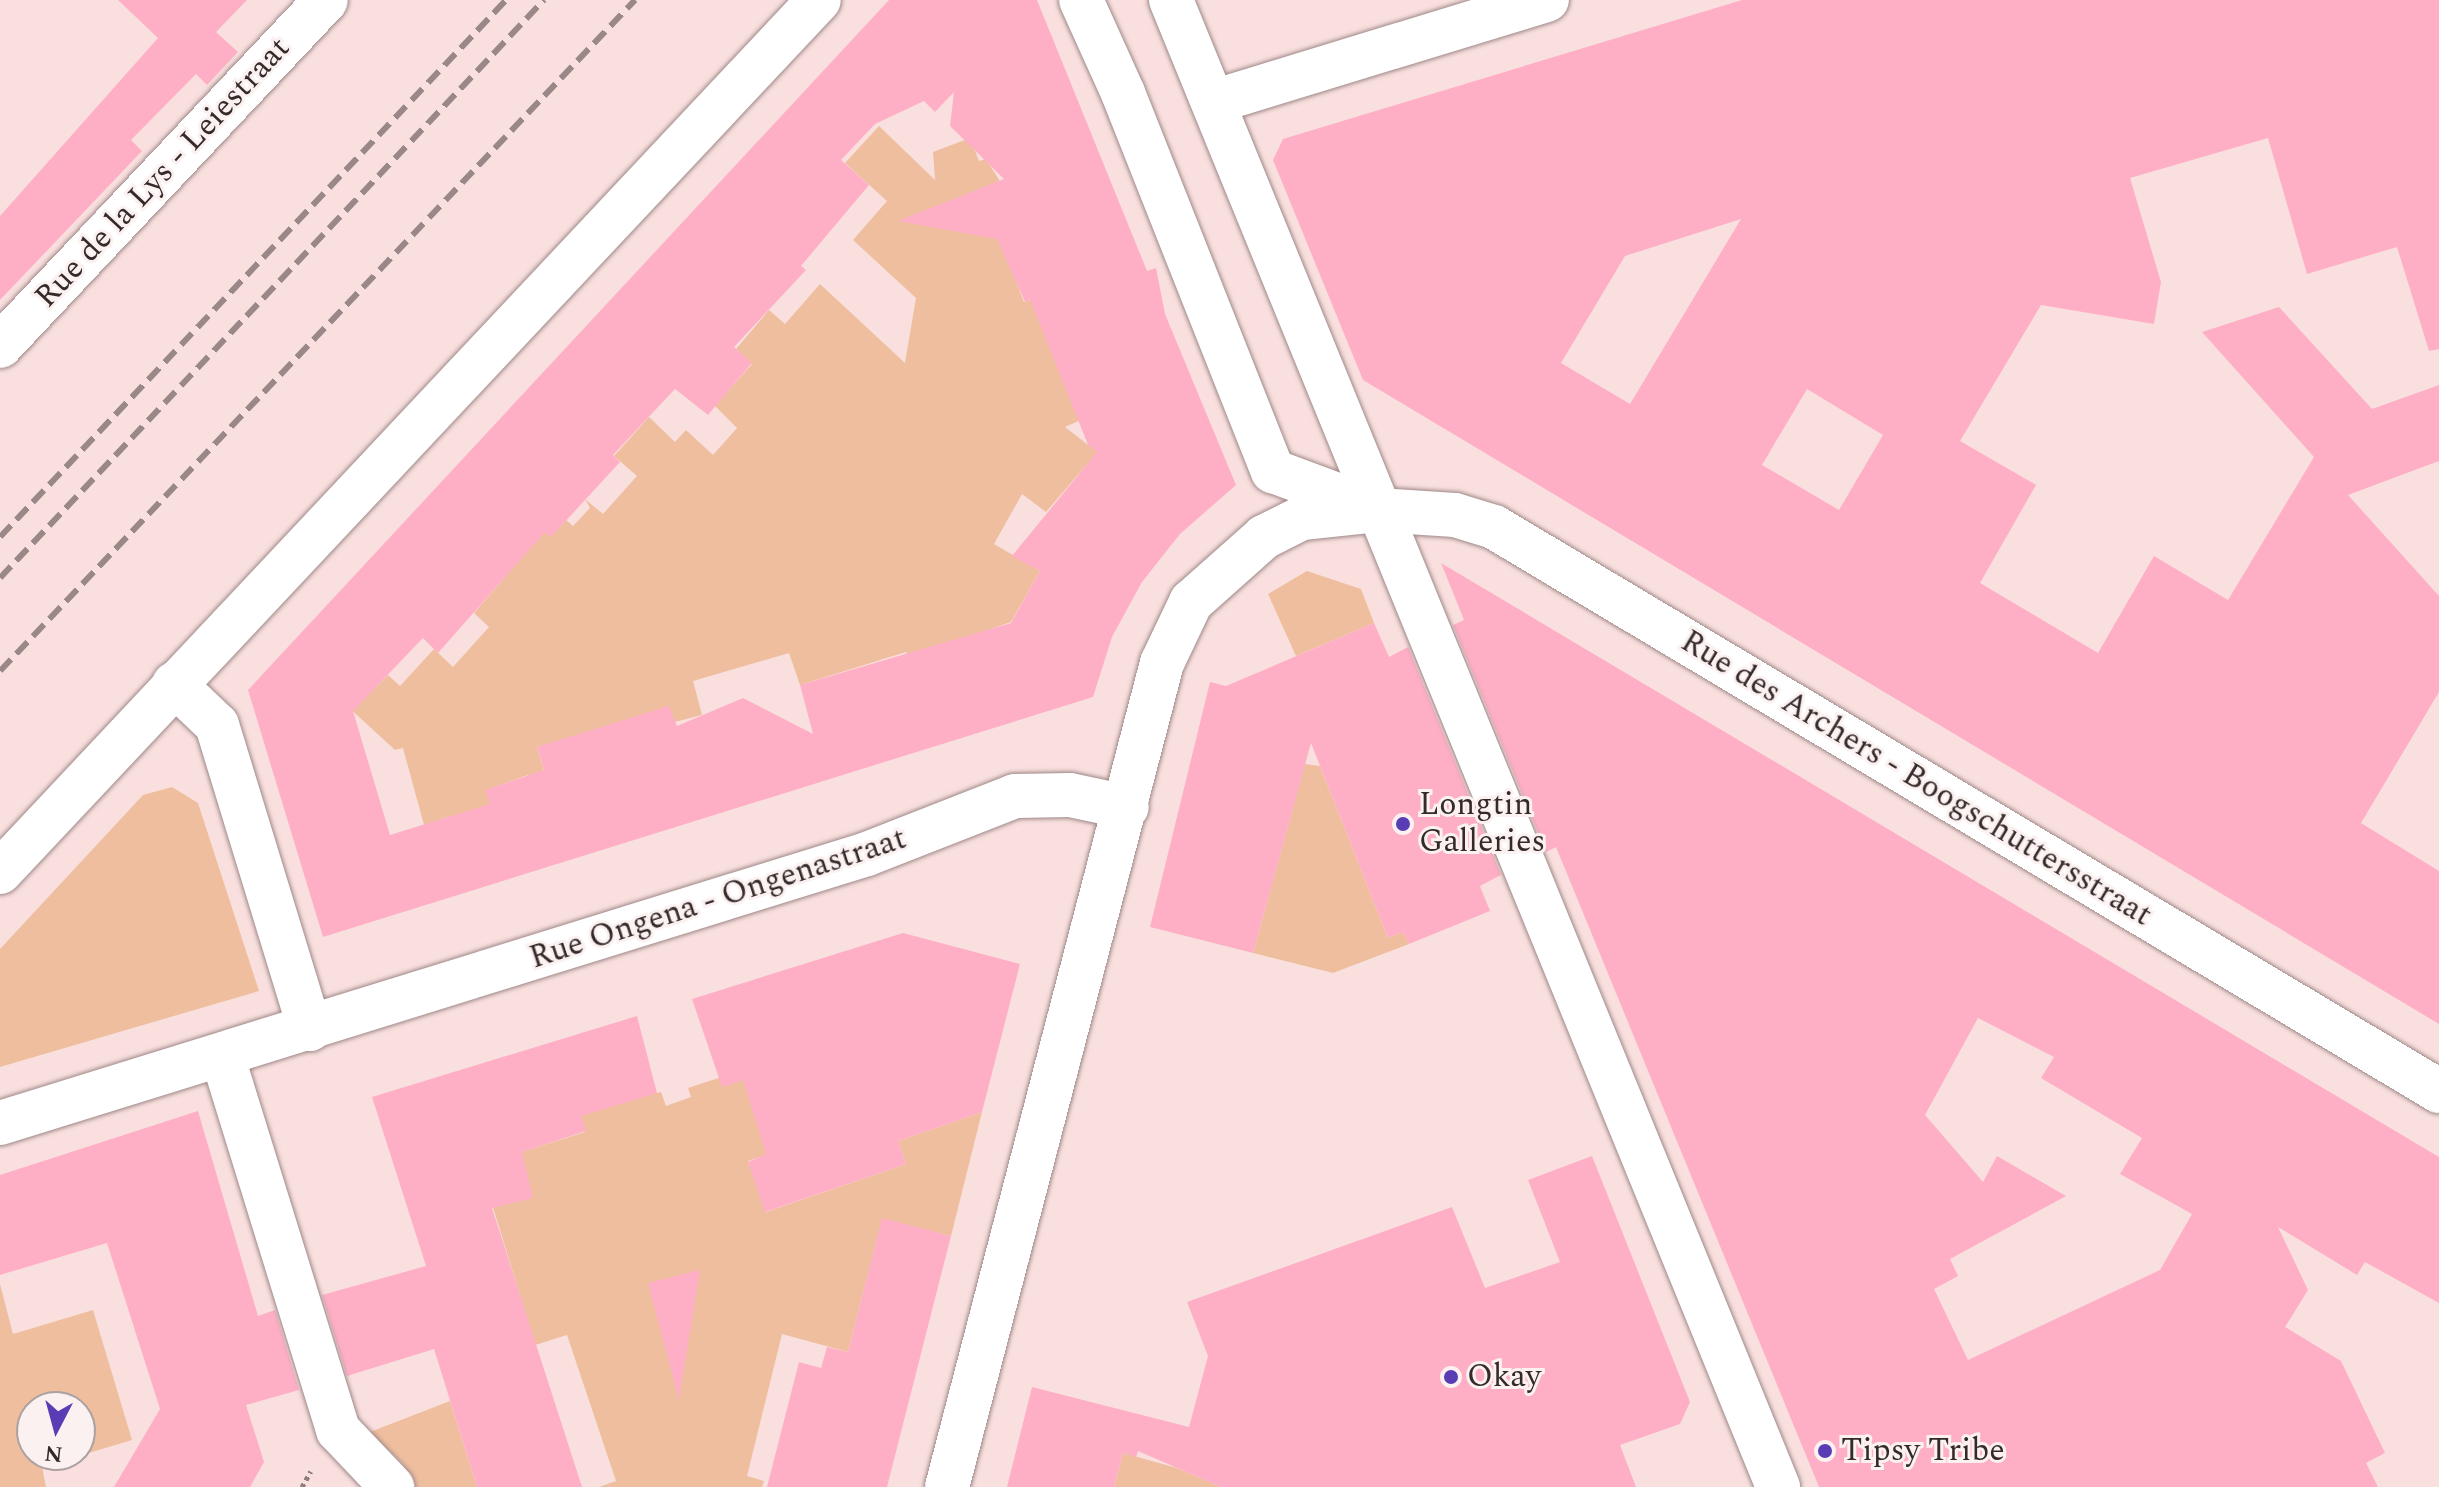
<!DOCTYPE html>
<style>
body{margin:0}
#map{position:relative;width:2439px;height:1487px;overflow:hidden;background:#f9e0df;font-family:Spectral,serif}
div>[style]{position:absolute}
.green>*{inset:0;background:#eebe9e}
.building>*{inset:0;background:#feafc6}
.path>*{height:5px;margin-top:-2.5px;transform-origin:0;background:repeating-linear-gradient(90deg,#8e7e7d 0 4px,transparent 0 8px)}
.roads{filter:drop-shadow(0 0 2px #9f8888) drop-shadow(0 0 2px #9f8888)}
.minor>*{height:44px;margin:-22px;padding:0 22px;transform-origin:22px;border-radius:22px;background:#fff}
.rail>*{height:6px;margin-top:-3px;transform-origin:0;background:repeating-linear-gradient(90deg,#998887 0 16px,transparent 0 24px)}
.dots>*{width:22px;height:22px;translate:-50% -50%;box-sizing:border-box;border:4px solid #fcf1f1;border-radius:50%}
span{translate:-50% -50%;white-space:nowrap;text-align:center;line-height:1.15;-webkit-text-stroke:6px #fcf1f1;paint-order:stroke}
.street-label{font-size:32px;color:#332a29}
.poi-label{font-size:32px;color:#332a29}
.left{translate:0 -50%;text-align:left}
.north{position:absolute;left:16px;top:1391px;width:80px;height:80px;box-sizing:border-box;background:#fcf1f1;border:2px solid #aca1a1;border-radius:50%;rotate:186deg;font-size:22px;font-weight:700;line-height:32px;text-align:center;color:#332a29}
.north::after{content:'';display:block;margin:auto;width:28px;height:36px;background:#583db5;clip-path:polygon(50% 0,100% 100%,50% 72%,0 100%)}
</style>
<div id="map">
<div class="green">
<div style="clip-path:polygon(879px 126px,935px 180px,933px 152px,970px 138px,979px 161px,986px 159px,1013px 202px,1006px 256px,1024px 302px,1036px 297px,1060px 374px,1101px 411px,1065px 427px,1136px 482px,1088px 463px,1046px 512px,1022px 494px,994px 544px,1040px 571px,1011px 622px,908px 658px,906px 652px,800px 685px,789px 653px,693px 681px,702px 715px,655px 727px,649px 715px,537px 747px,549px 788px,528px 775px,486px 790px,495px 817px,454px 830px,448px 817px,424px 825px,403px 748px,395px 750px,346px 705px,364px 685px,371px 692px,388px 675px,400px 686px,434px 649px,453px 667px,489px 627px,474px 613px,512px 569px,475px 536px,566px 520px,573px 526px,590px 508px,585px 499px,603px 514px,637px 476px,614px 456px,649px 417px,675px 442px,686px 430px,713px 455px,737px 428px,715px 406px,752px 364px,736px 349px,769px 310px,785px 324px,820px 284px,905px 363px,916px 298px,853px 240px,887px 201px,845px 163px)"></div>
<div style="clip-path:polygon(1307px 571px,1361px 589px,1374px 623px,1296px 656px,1268px 594px)"></div>
<div style="clip-path:polygon(1305px 764px,1320px 766px,1388px 938px,1403px 932px,1409px 944px,1333px 973px,1253px 953px)"></div>
<div style="clip-path:polygon(172px 787px,198px 803px,259px 991px,0 1067px,0 949px,143px 795px)"></div>
<div style="clip-path:polygon(740px 1071px,751px 1103px,812px 1084px,766px 1155px,748px 1161px,766px 1212px,906px 1164px,898px 1141px,982px 1112px,951px 1236px,882px 1219px,848px 1352px,782px 1334px,747px 1476px,764px 1481px,762px 1487px,599px 1487px,616px 1481px,567px 1335px,465px 1367px,527px 1318px,480px 1165px,585px 1132px,579px 1111px,661px 1092px,666px 1106px,691px 1097px,688px 1088px)"></div>
<div style="clip-path:polygon(evenodd,0 1284px,13px 1334px,93px 1310px,132px 1440px,42px 1467px,46px 1487px,0 1487px,0 1284px,32px 1407px,80px 1407px,80px 1455px,32px 1455px,32px 1407px)"></div>
<div style="clip-path:polygon(450px 1401px,477px 1487px,415px 1487px,403px 1464px,370px 1432px)"></div>
<div style="clip-path:polygon(1123px 1453px,1177px 1468px,1221px 1487px,1114px 1487px)"></div>
</div>
<div class="building">
<div style="clip-path:polygon(118px 0,247px 0,216px 32px,238px 52px,207px 85px,196px 74px,131px 140px,142px 151px,0 300px,0 216px,158px 38px)"></div>
<div style="clip-path:polygon(evenodd,889px 0,1037px 0,1147px 271px,1156px 268px,1165px 314px,1236px 485px,1180px 534px,1142px 582px,1112px 637px,1093px 697px,323px 937px,248px 690px,889px 0,954px 92px,950px 126px,1004px 179px,898px 221px,997px 239px,1025px 302px,1030px 299px,1088px 445px,1097px 452px,1012px 556px,1040px 571px,1011px 623px,800px 685px,813px 734px,743px 698px,677px 726px,669px 706px,537px 747px,544px 770px,485px 790px,490px 804px,390px 835px,353px 711px,423px 638px,438px 653px,545px 532px,551px 537px,620px 462px,613px 455px,675px 389px,708px 415px,752px 363px,734px 347px,806px 270px,801px 266px,869px 185px,841px 160px,875px 124px,924px 101px,935px 112px,954px 92px)"></div>
<div style="clip-path:polygon(evenodd,1742px 0,2439px 0,2439px 349px,2429px 351px,2397px 247px,2307px 274px,2268px 138px,2130px 178px,2161px 282px,2154px 324px,2041px 305px,1960px 441px,2036px 485px,1980px 583px,2098px 653px,2154px 556px,2228px 600px,2314px 457px,2202px 332px,2279px 307px,2372px 409px,2439px 385px,2439px 461px,2348px 495px,2439px 596px,2439px 692px,2361px 823px,2439px 871px,2439px 1024px,1363px 380px,1273px 160px,1283px 139px,1742px 0,1741px 219px,1630px 404px,1561px 363px,1625px 256px,1741px 219px,1742px 0,1807px 389px,1883px 435px,1839px 510px,1762px 465px,1807px 389px)"></div>
<div style="clip-path:polygon(evenodd,1441px 563px,2439px 1157px,2439px 1303px,2365px 1262px,2357px 1275px,2278px 1227px,2308px 1290px,2285px 1327px,2341px 1361px,2385px 1453px,2366px 1463px,2378px 1487px,1819px 1487px,1556px 847px,1546px 852px,1453px 625px,1464px 620px,1441px 563px,1978px 1018px,2054px 1057px,2041px 1078px,2142px 1138px,2120px 1174px,2192px 1214px,2160px 1270px,1968px 1360px,1934px 1289px,1958px 1276px,1950px 1259px,2066px 1196px,1997px 1156px,1983px 1182px,1925px 1115px,1978px 1018px)"></div>
<div style="clip-path:polygon(1374px 623px,1389px 657px,1408px 647px,1501px 875px,1480px 886px,1490px 911px,1409px 944px,1403px 932px,1388px 938px,1311px 743px,1253px 953px,1150px 927px,1210px 682px,1226px 686px)"></div>
<div style="clip-path:polygon(903px 933px,1020px 964px,982px 1112px,898px 1141px,906px 1164px,765px 1212px,748px 1162px,766px 1154px,743px 1080px,722px 1087px,692px 999px)"></div>
<div style="clip-path:polygon(637px 1016px,657px 1093px,581px 1116px,586px 1131px,522px 1152px,533px 1198px,492px 1208px,582px 1487px,477px 1487px,434px 1349px,347px 1376px,322px 1295px,426px 1266px,372px 1097px)"></div>
<div style="clip-path:polygon(198px 1111px,258px 1316px,275px 1310px,299px 1390px,246px 1405px,264px 1462px,250px 1487px,114px 1487px,160px 1409px,107px 1243px,0 1275px,0 1175px)"></div>
<div style="clip-path:polygon(1592px 1156px,1690px 1402px,1680px 1424px,1620px 1445px,1636px 1487px,1221px 1487px,1138px 1451px,1136px 1457px,1123px 1453px,1114px 1487px,1007px 1487px,1032px 1387px,1189px 1427px,1208px 1356px,1187px 1302px,1452px 1207px,1485px 1288px,1560px 1262px,1528px 1180px)"></div>
<div style="clip-path:polygon(882px 1218px,951px 1236px,887px 1487px,767px 1487px,799px 1362px,821px 1368px,827px 1347px,848px 1352px)"></div>
<div style="clip-path:polygon(700px 1270px,679px 1400px,648px 1283px)"></div>
</div>
<div class="path">
<div style="left:302px;top:1487px;width:18px;rotate:-61deg"></div>
</div>
<div class="roads">
<div class="minor">
<div style="left:1081px;top:0;width:102px;rotate:65.7deg"></div>
<div style="left:1123px;top:93px;width:407px;rotate:68.4deg"></div>
<div style="left:1273px;top:471px;width:97px;rotate:20.5deg"></div>
<div style="left:1171px;top:0;width:1606px;rotate:67.79deg"></div>
<div style="left:1216px;top:101px;width:346px;rotate:-17deg"></div>
<div style="left:0;top:346px;width:475px;rotate:-46.7deg"></div>
<div style="left:174px;top:684px;width:59px;rotate:43.6deg"></div>
<div style="left:217px;top:725px;width:318px;rotate:73deg"></div>
<div style="left:0;top:872px;width:1196px;rotate:-46.8deg"></div>
<div style="left:222px;top:1055px;width:393px;rotate:72.8deg"></div>
<div style="left:338px;top:1430px;width:79px;rotate:46.5deg"></div>
<div style="left:0;top:1123px;width:908px;rotate:-17.24deg"></div>
<div style="left:867px;top:854px;width:159px;rotate:-21.4deg"></div>
<div style="left:1015px;top:796px;width:55px;rotate:-1deg"></div>
<div style="left:1070px;top:795px;width:58px;rotate:11.9deg"></div>
<div style="left:947px;top:1487px;width:852px;rotate:-75.38deg"></div>
<div style="left:1162px;top:663px;width:68px;rotate:-64.6deg"></div>
<div style="left:1191px;top:602px;width:98px;rotate:-41.7deg"></div>
<div style="left:1264px;top:537px;width:42px;rotate:-26.6deg"></div>
<div style="left:1302px;top:518px;width:76px;rotate:-6deg"></div>
<div style="left:1378px;top:510px;width:77px;rotate:3.7deg"></div>
<div style="left:1455px;top:515px;width:41px;rotate:17.1deg"></div>
<div style="left:1494px;top:527px;width:1101px;rotate:30.83deg"></div>
</div>
</div>
<div class="rail">
<div style="left:0;top:537px;width:738px;rotate:-46.7deg"></div>
<div style="left:0;top:578px;width:794px;rotate:-46.74deg"></div>
<div style="left:0;top:671px;width:924px;rotate:-46.58deg"></div>
</div>
<div class="dots">
<div style="left:1403px;top:824px;background:#583db5"></div>
<div style="left:1451px;top:1377px;background:#583db5"></div>
<div style="left:1825px;top:1451px;background:#583db5"></div>
</div>
<div class="street-label">
<span style="left:163px;top:173px;rotate:-47deg">Rue de la Lys - Leiestraat</span>
<span style="left:1916px;top:779px;rotate:31deg">Rue des Archers - Boogschuttersstraat</span>
<span style="left:718px;top:899px;rotate:-18deg">Rue Ongena - Ongenastraat</span>
</div>
<div class="poi-label">
<span class="left" style="left:1419px;top:824px">Longtin<br>Galleries</span>
<span class="left" style="left:1467px;top:1377px">Okay</span>
<span class="left" style="left:1841px;top:1451px">Tipsy Tribe</span>
</div>
<div class="north">N</div>
</div>
